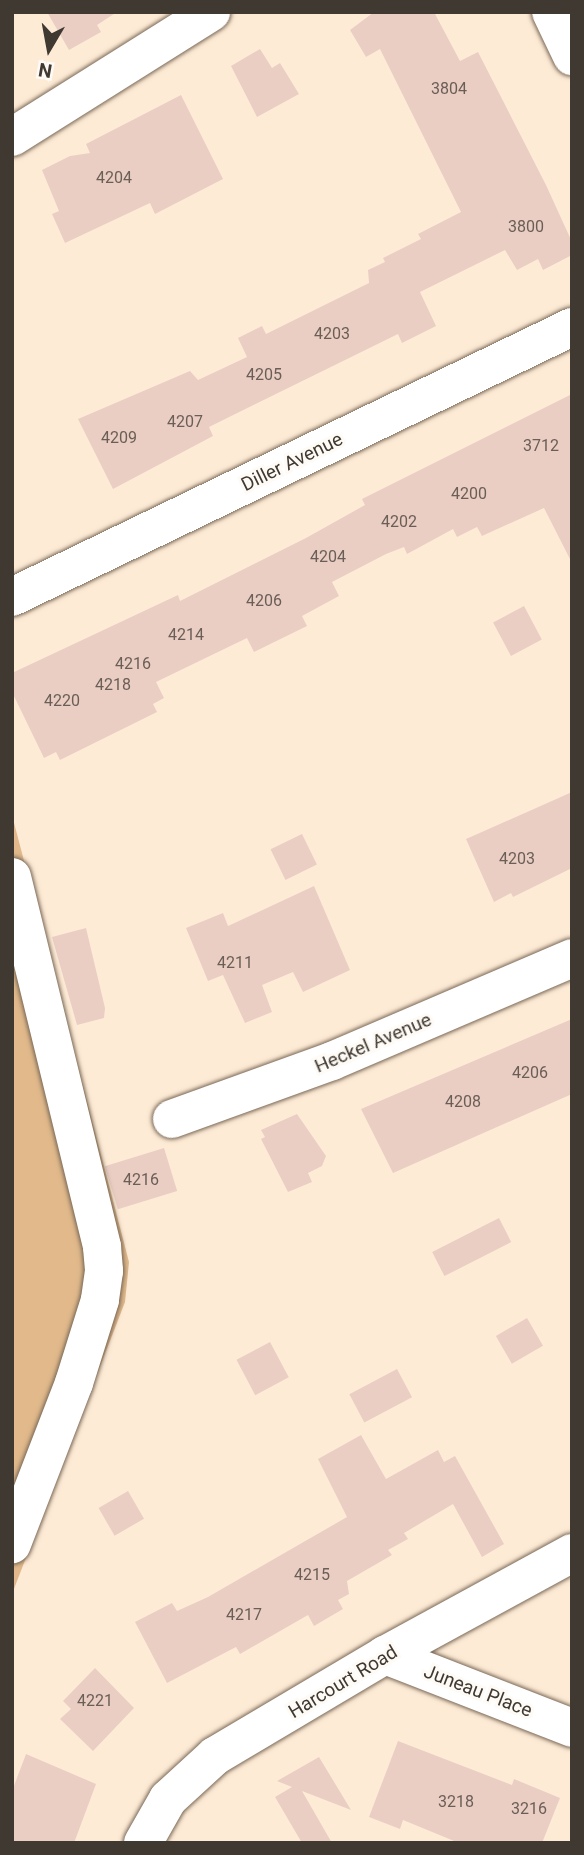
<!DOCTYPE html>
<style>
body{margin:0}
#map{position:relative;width:584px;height:1855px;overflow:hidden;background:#feebd6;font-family:Roboto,sans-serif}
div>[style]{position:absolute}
.green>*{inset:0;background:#e1b98b}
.building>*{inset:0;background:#eacec4;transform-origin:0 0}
.roads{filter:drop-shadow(0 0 2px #796856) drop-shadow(0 0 2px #796856)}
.minor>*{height:38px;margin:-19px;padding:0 19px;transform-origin:19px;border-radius:19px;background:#fff}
span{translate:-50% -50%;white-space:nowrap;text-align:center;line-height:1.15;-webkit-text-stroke:6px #fefbf6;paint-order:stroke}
.number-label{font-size:16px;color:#6a5e56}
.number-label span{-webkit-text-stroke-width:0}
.street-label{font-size:19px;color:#403931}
.frame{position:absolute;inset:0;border:14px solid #403931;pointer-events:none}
.north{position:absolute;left:14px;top:14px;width:70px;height:70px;-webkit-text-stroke:5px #fefbf6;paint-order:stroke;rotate:190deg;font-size:19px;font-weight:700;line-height:28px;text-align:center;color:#403931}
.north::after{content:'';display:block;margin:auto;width:24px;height:32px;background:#403931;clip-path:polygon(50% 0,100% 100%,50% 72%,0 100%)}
</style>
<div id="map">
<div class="green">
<div style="clip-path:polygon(12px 815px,129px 1262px,125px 1302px,12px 1594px)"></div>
</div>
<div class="building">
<div style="clip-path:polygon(47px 12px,117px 12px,97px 25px,101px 32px,69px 50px)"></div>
<div style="clip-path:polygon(374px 12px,434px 12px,460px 61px,478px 52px,546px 185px,572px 242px,572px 255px,543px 270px,538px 259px,517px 270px,505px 250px,420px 292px,436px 326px,402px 343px,398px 334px,209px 427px,213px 436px,113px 489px,78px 419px,190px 371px,198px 380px,247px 357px,238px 338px,262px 326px,266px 334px,369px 283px,368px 270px,385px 262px,383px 258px,421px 239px,418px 234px,461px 212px,380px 49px,366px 57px,350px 30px)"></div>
<div style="clip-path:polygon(260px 49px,272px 68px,280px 63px,299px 94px,257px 117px,231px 66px)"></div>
<div style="clip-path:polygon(181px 95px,223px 179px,155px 214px,150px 203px,65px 243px,52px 214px,59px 211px,42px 170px,70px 156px,90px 153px,86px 144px)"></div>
<div style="clip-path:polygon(572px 394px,572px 563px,544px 508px,482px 536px,477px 527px,457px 537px,453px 529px,407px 554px,404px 547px,386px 554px,332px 582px,339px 596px,302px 616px,307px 626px,254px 652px,247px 638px,156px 682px,164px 698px,153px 704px,157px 712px,60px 760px,56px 752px,44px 758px,12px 692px,12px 673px,178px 595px,180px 601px,306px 538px,365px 505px,362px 499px)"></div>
<div style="left:524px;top:606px;width:38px;height:35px;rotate:62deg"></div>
<div style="clip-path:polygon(572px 792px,572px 868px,513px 897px,511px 893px,494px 902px,466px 839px)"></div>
<div style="left:302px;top:834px;width:34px;height:35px;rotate:64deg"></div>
<div style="clip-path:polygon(314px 886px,350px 970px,303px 992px,293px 972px,262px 985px,272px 1012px,245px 1023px,223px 975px,208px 981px,186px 928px,223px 913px,228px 926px)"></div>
<div style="clip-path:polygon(86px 928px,105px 1008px,104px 1018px,77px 1025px,52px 937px)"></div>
<div style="clip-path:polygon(572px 1019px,572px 1094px,393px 1173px,361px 1109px)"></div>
<div style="clip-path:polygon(297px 1114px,326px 1156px,322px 1166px,308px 1173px,312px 1182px,288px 1192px,261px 1139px,265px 1137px,261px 1130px)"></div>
<div style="left:164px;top:1148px;width:45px;height:62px;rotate:73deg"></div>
<div style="left:499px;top:1218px;width:27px;height:75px;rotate:63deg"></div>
<div style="left:527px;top:1318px;width:32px;height:36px;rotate:60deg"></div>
<div style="left:270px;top:1342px;width:40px;height:38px;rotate:62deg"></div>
<div style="left:397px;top:1369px;width:32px;height:54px;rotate:62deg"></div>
<div style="clip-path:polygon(361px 1435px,386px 1479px,438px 1450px,444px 1462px,455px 1456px,504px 1544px,482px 1557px,453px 1504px,404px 1533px,408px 1539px,388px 1550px,392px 1555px,347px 1581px,349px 1594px,338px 1600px,343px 1609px,314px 1626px,308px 1615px,240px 1654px,236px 1647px,167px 1683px,135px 1622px,172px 1603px,177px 1611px,208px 1597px,347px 1517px,318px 1459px)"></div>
<div style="left:128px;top:1491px;width:32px;height:34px;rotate:60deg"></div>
<div style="clip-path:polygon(95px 1668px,134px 1708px,93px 1751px,60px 1719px,71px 1709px,63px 1701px)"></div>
<div style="clip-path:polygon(398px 1741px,512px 1785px,514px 1779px,560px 1798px,542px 1843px,459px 1843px,403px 1820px,400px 1829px,369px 1817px)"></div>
<div style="clip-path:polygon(26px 1754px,96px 1784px,74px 1843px,12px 1843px,12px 1791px)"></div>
<div style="clip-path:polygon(319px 1757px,351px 1810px,302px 1791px,332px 1843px,302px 1843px,275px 1797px,292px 1787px,277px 1781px)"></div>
</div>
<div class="roads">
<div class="minor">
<div style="left:551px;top:12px;width:49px;rotate:64.5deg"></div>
<div style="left:12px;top:137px;width:235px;rotate:-32.1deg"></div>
<div style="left:12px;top:597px;width:622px;rotate:-25.74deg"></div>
<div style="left:12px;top:877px;width:381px;rotate:76.3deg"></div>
<div style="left:102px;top:1247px;width:24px;rotate:85deg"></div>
<div style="left:104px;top:1271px;width:29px;rotate:98deg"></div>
<div style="left:100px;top:1300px;width:87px;rotate:107.4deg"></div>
<div style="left:74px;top:1383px;width:173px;rotate:111.1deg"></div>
<div style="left:172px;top:1119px;width:170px;rotate:-19.9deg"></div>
<div style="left:332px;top:1061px;width:261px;rotate:-23.2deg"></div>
<div style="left:385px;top:1655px;width:201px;rotate:21.3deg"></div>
<div style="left:143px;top:1843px;width:51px;rotate:-60.4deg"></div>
<div style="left:168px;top:1799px;width:64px;rotate:-42.5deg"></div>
<div style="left:215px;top:1756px;width:198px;rotate:-30.7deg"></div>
<div style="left:385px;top:1655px;width:213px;rotate:-28.6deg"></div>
</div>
</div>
<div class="number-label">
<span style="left:449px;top:89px">3804</span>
<span style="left:114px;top:178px">4204</span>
<span style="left:526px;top:227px">3800</span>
<span style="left:332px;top:334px">4203</span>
<span style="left:264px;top:375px">4205</span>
<span style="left:185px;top:422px">4207</span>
<span style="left:119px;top:438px">4209</span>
<span style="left:541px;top:446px">3712</span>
<span style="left:469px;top:494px">4200</span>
<span style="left:399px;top:522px">4202</span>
<span style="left:328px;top:557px">4204</span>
<span style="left:264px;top:601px">4206</span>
<span style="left:186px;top:635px">4214</span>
<span style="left:133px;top:664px">4216</span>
<span style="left:113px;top:685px">4218</span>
<span style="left:62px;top:701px">4220</span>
<span style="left:517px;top:859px">4203</span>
<span style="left:235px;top:963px">4211</span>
<span style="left:530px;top:1073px">4206</span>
<span style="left:463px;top:1102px">4208</span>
<span style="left:141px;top:1180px">4216</span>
<span style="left:312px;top:1575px">4215</span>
<span style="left:244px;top:1615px">4217</span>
<span style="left:95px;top:1701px">4221</span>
<span style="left:456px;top:1802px">3218</span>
<span style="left:529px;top:1809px">3216</span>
</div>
<div class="street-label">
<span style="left:292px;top:462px;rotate:-26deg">Diller Avenue</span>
<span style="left:373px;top:1043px;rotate:-23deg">Heckel Avenue</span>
<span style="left:343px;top:1682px;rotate:-31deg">Harcourt Road</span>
<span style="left:478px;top:1691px;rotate:21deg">Juneau Place</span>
</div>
<div class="frame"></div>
<div class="north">N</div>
</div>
